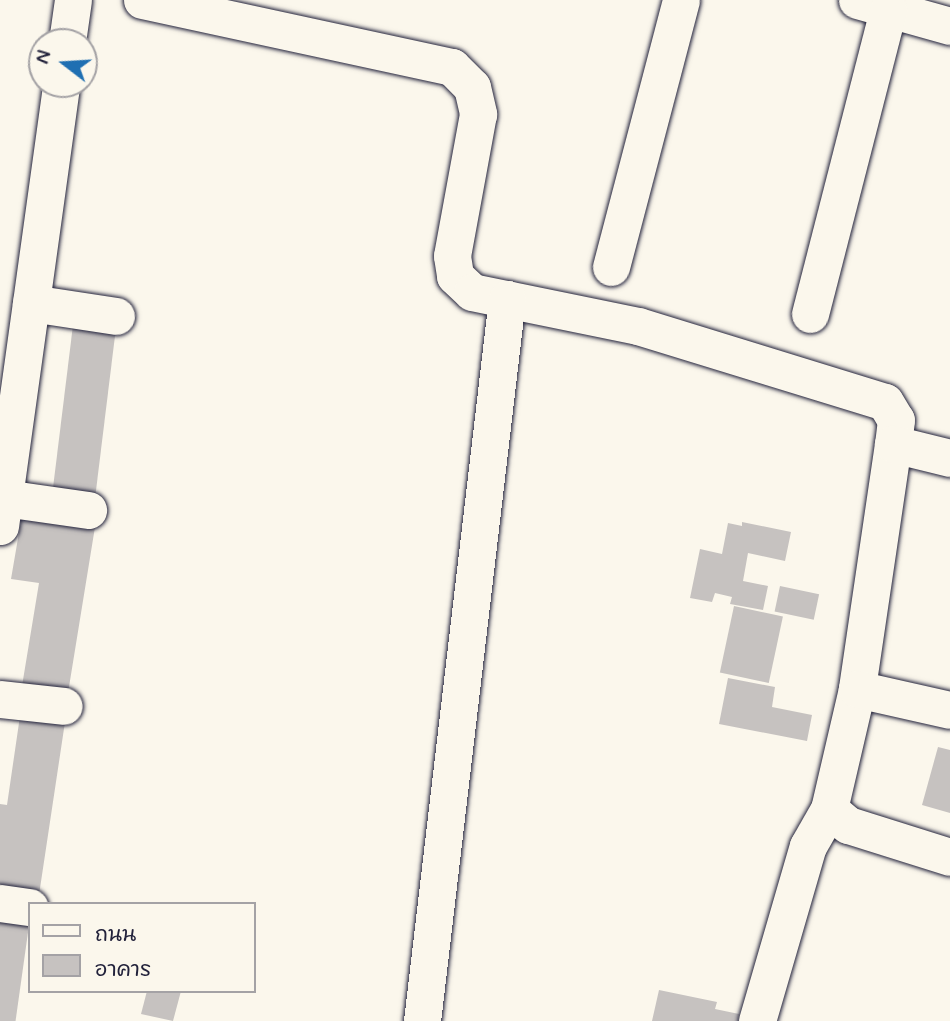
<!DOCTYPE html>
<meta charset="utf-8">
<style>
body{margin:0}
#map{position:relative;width:950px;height:1021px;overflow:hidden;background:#fbf7ec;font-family:Mynerve,"Playpen Sans Thai",sans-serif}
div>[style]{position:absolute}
.building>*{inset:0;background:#c6c2c0;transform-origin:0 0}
.roads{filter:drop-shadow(0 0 2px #22223b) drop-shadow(0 0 2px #22223b)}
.minor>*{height:37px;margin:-18.5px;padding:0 18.5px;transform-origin:18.5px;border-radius:18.5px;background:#fbf7ec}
span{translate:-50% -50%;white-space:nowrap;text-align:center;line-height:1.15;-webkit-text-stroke:7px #fbf7ec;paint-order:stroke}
.legend{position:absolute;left:28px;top:902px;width:228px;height:91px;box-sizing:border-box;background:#fbf7ec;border:2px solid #a4a2a5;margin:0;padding:9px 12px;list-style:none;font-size:21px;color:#22223b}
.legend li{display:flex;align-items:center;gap:14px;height:35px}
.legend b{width:35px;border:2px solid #a4a2a5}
.north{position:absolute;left:28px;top:28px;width:70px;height:70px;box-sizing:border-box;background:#fbf7ec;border:2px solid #a4a2a5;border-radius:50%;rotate:287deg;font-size:19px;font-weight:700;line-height:28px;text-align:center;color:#22223b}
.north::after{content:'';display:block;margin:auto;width:24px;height:32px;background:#1f6fb2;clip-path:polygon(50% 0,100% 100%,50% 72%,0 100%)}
</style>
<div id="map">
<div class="building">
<div style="left:73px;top:325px;width:43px;height:167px;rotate:7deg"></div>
<div style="clip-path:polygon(22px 515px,95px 527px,68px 693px,22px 686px,39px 583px,11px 579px)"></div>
<div style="clip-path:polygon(742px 522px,791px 532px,785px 561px,748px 553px,743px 581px,768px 586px,763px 610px,730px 604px,732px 597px,715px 593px,712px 602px,690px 598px,700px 549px,722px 554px,728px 523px,742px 526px)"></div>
<div style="left:780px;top:586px;width:40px;height:26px;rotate:12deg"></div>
<div style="left:734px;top:606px;width:50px;height:68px;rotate:12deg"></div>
<div style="clip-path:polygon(728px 678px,775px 687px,772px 707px,812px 715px,807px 741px,719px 724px)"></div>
<div style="clip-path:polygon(20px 716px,65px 722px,39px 895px,0 890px,0 804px,7px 805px)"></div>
<div style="clip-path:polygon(938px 747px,950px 750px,950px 813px,922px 805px)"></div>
<div style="left:0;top:916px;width:30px;height:105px;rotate:8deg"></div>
<div style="clip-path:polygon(659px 990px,717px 1002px,715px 1009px,739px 1014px,738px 1021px,652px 1021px)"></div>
<div style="clip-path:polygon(147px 991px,181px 991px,173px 1021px,141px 1014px)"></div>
</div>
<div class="roads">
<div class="minor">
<div style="left:142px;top:0;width:317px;rotate:12.2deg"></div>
<div style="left:452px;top:67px;width:28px;rotate:45deg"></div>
<div style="left:472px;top:87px;width:28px;rotate:77deg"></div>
<div style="left:478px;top:114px;width:144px;rotate:100.4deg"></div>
<div style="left:452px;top:256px;width:20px;rotate:81deg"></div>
<div style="left:455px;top:276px;width:23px;rotate:43deg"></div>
<div style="left:472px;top:292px;width:169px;rotate:11.6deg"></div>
<div style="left:638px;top:326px;width:258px;rotate:17.1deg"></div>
<div style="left:885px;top:402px;width:21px;rotate:59deg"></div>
<div style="left:896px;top:420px;width:24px;rotate:97deg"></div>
<div style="left:893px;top:444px;width:248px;rotate:98.4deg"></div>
<div style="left:857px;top:689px;width:123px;rotate:103.1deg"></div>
<div style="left:829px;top:809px;width:25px;rotate:40deg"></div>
<div style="left:848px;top:825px;width:107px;rotate:17.4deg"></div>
<div style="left:857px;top:0;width:97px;rotate:15.6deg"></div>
<div style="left:67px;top:42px;width:42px;rotate:-81.9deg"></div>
<div style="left:611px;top:267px;width:276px;rotate:-75.3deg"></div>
<div style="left:31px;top:303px;width:86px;rotate:8.7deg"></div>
<div style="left:810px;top:314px;width:314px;rotate:-75.6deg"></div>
<div style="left:893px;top:444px;width:59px;rotate:13.8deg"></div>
<div style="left:4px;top:498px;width:85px;rotate:8.1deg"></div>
<div style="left:0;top:526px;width:446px;rotate:-82.1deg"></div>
<div style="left:857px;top:689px;width:95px;rotate:12.7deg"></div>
<div style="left:0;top:699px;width:64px;rotate:6.2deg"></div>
<div style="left:0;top:903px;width:30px;rotate:8deg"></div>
<div style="left:422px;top:1021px;width:727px;rotate:-83.29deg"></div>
<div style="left:757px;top:1021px;width:182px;rotate:-73.8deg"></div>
<div style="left:808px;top:846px;width:43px;rotate:-60.4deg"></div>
</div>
</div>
<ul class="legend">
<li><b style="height:9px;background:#fbf7ec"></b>ถนน</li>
<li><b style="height:19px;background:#c6c2c0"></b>อาคาร</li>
</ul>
<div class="north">N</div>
</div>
